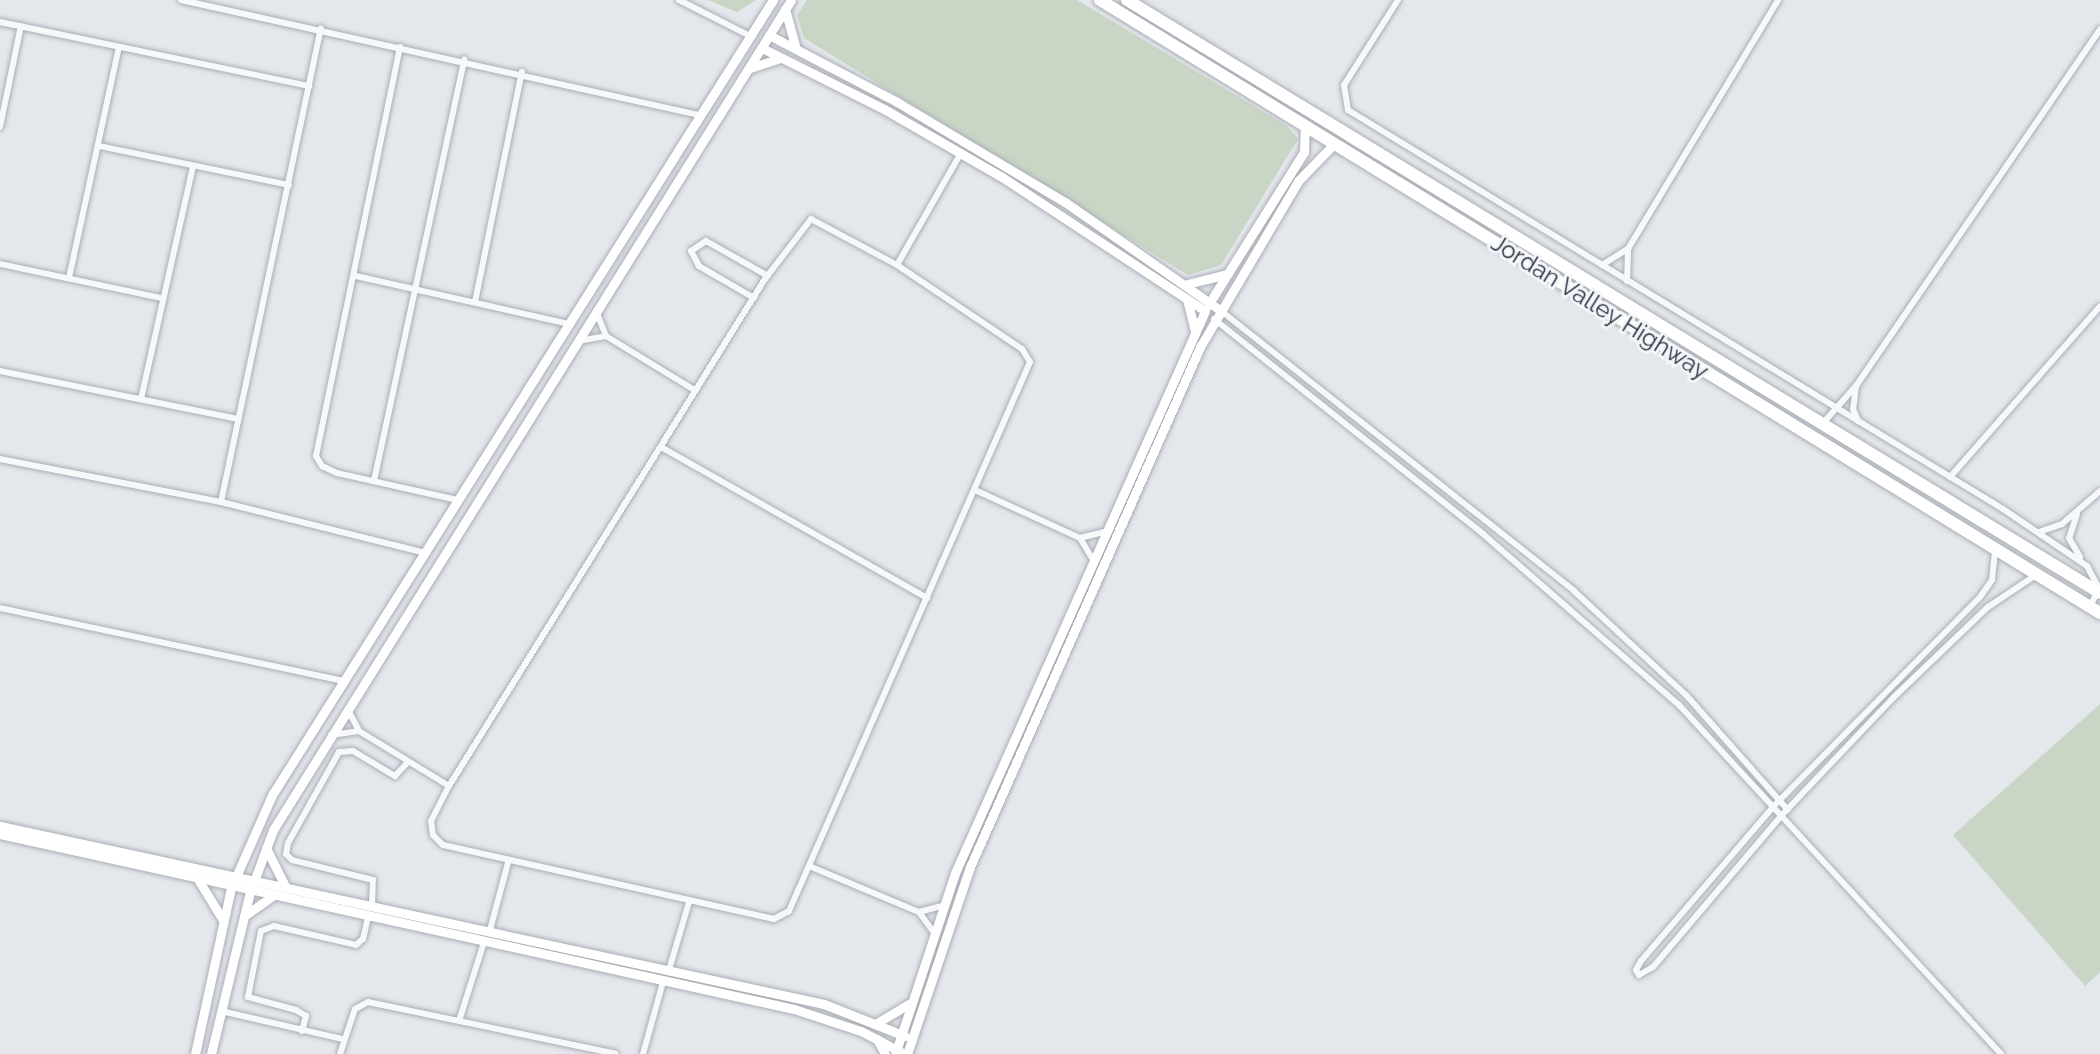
<!DOCTYPE html>
<style>
body{margin:0}
#map{position:relative;width:2100px;height:1054px;overflow:hidden;background:#e4e7ec;font-family:Raleway,sans-serif}
div>[style]{position:absolute}
.green>*{inset:0;background:#c9d5c5}
.roads{filter:drop-shadow(0 0 2px #a9aeb6) drop-shadow(0 0 2px #a9aeb6)}
.street>*{height:6px;margin:-3px;padding:0 3px;transform-origin:3px;border-radius:3px;background:#f7f8fa}
.secondary>*{height:9px;margin:-4.5px;padding:0 4.5px;transform-origin:4.5px;border-radius:4.5px;background:#fff}
.highway>*{height:12px;margin:-6px;padding:0 6px;transform-origin:6px;border-radius:6px;background:#fff}
span{translate:-50% -50%;white-space:nowrap;text-align:center;line-height:1.15;-webkit-text-stroke:6px #f4f6f9;paint-order:stroke}
.street-label{font-size:24px;color:#2b3444}
</style>
<div id="map">
<div class="green">
<div style="clip-path:polygon(708px 0,756px 0,737px 12px)"></div>
<div style="clip-path:polygon(807px 0,1077px 0,1287px 126px,1298px 139px,1221px 265px,1188px 275px,804px 38px,797px 15px)"></div>
<div style="clip-path:polygon(2100px 704px,2100px 972px,2085px 986px,1953px 835px)"></div>
</div>
<div class="roads">
<div class="street">
<div style="left:181px;top:0;width:531px;rotate:12.52deg"></div>
<div style="left:679px;top:0;width:80px;rotate:26.9deg"></div>
<div style="left:1398px;top:0;width:101px;rotate:122.4deg"></div>
<div style="left:1344px;top:85px;width:25px;rotate:81deg"></div>
<div style="left:1348px;top:110px;width:767px;rotate:31.35deg"></div>
<div style="left:2003px;top:509px;width:102px;rotate:34.2deg"></div>
<div style="left:0;top:22px;width:316px;rotate:11.7deg"></div>
<div style="left:400px;top:47px;width:418px;rotate:101.6deg"></div>
<div style="left:316px;top:456px;width:12px;rotate:59deg"></div>
<div style="left:322px;top:466px;width:17px;rotate:25deg"></div>
<div style="left:337px;top:473px;width:124px;rotate:12.6deg"></div>
<div style="left:0;top:127px;width:103px;rotate:-78.3deg"></div>
<div style="left:99px;top:146px;width:194px;rotate:11.6deg"></div>
<div style="left:811px;top:219px;width:98px;rotate:28.1deg"></div>
<div style="left:897px;top:265px;width:151px;rotate:33.9deg"></div>
<div style="left:1022px;top:349px;width:15px;rotate:58deg"></div>
<div style="left:1030px;top:362px;width:600px;rotate:113.7deg"></div>
<div style="left:789px;top:911px;width:17px;rotate:152deg"></div>
<div style="left:774px;top:919px;width:339px;rotate:-167.4deg"></div>
<div style="left:443px;top:845px;width:14px;rotate:-135deg"></div>
<div style="left:433px;top:835px;width:14px;rotate:-98deg"></div>
<div style="left:431px;top:821px;width:39px;rotate:-63deg"></div>
<div style="left:449px;top:786px;width:597px;rotate:-58.07deg"></div>
<div style="left:765px;top:279px;width:76px;rotate:-52.5deg"></div>
<div style="left:0;top:264px;width:166px;rotate:11.9deg"></div>
<div style="left:897px;top:265px;width:129px;rotate:-60.3deg"></div>
<div style="left:1602px;top:265px;width:31px;rotate:-32deg"></div>
<div style="left:356px;top:276px;width:218px;rotate:12.7deg"></div>
<div style="left:69px;top:278px;width:236px;rotate:-77.8deg"></div>
<div style="left:1627px;top:281px;width:32px;rotate:-88deg"></div>
<div style="left:1628px;top:249px;width:291px;rotate:-58.9deg"></div>
<div style="left:754px;top:298px;width:64px;rotate:-149.8deg"></div>
<div style="left:699px;top:266px;width:17px;rotate:-118deg"></div>
<div style="left:691px;top:251px;width:18px;rotate:-34deg"></div>
<div style="left:706px;top:241px;width:71px;rotate:29.4deg"></div>
<div style="left:475px;top:302px;width:235px;rotate:-78.5deg"></div>
<div style="left:1220px;top:310px;width:452px;rotate:38.4deg"></div>
<div style="left:1574px;top:591px;width:154px;rotate:42.9deg"></div>
<div style="left:1687px;top:696px;width:152px;rotate:48.5deg"></div>
<div style="left:596px;top:311px;width:27px;rotate:68deg"></div>
<div style="left:606px;top:336px;width:105px;rotate:31.4deg"></div>
<div style="left:1214px;top:319px;width:344px;rotate:38.6deg"></div>
<div style="left:1483px;top:534px;width:260px;rotate:41.1deg"></div>
<div style="left:1679px;top:705px;width:475px;rotate:47.3deg"></div>
<div style="left:578px;top:341px;width:28px;rotate:-10deg"></div>
<div style="left:0;top:371px;width:243px;rotate:11.4deg"></div>
<div style="left:1856px;top:386px;width:23px;rotate:97deg"></div>
<div style="left:1853px;top:409px;width:13px;rotate:67deg"></div>
<div style="left:141px;top:399px;width:238px;rotate:-77.4deg"></div>
<div style="left:1823px;top:423px;width:50px;rotate:-48.3deg"></div>
<div style="left:1856px;top:386px;width:432px;rotate:-55.6deg"></div>
<div style="left:663px;top:448px;width:304px;rotate:29.6deg"></div>
<div style="left:0;top:459px;width:225px;rotate:11deg"></div>
<div style="left:221px;top:502px;width:210px;rotate:14deg"></div>
<div style="left:1950px;top:477px;width:227px;rotate:-48.7deg"></div>
<div style="left:374px;top:481px;width:431px;rotate:-77.9deg"></div>
<div style="left:975px;top:490px;width:115px;rotate:24.6deg"></div>
<div style="left:1080px;top:538px;width:23px;rotate:59deg"></div>
<div style="left:221px;top:502px;width:484px;rotate:-78.1deg"></div>
<div style="left:2077px;top:514px;width:25px;rotate:108deg"></div>
<div style="left:2069px;top:538px;width:22px;rotate:60deg"></div>
<div style="left:2039px;top:532px;width:24px;rotate:-19deg"></div>
<div style="left:2062px;top:524px;width:50px;rotate:-41deg"></div>
<div style="left:1080px;top:538px;width:25px;rotate:-14deg"></div>
<div style="left:1995px;top:551px;width:29px;rotate:96deg"></div>
<div style="left:1992px;top:580px;width:19px;rotate:125deg"></div>
<div style="left:1981px;top:596px;width:296px;rotate:134.6deg"></div>
<div style="left:1773px;top:807px;width:203px;rotate:130.6deg"></div>
<div style="left:1641px;top:961px;width:10px;rotate:119deg"></div>
<div style="left:1636px;top:970px;width:6px;rotate:59deg"></div>
<div style="left:1639px;top:975px;width:16px;rotate:-30deg"></div>
<div style="left:1653px;top:967px;width:198px;rotate:-49.7deg"></div>
<div style="left:1781px;top:816px;width:163px;rotate:-46.5deg"></div>
<div style="left:1893px;top:698px;width:132px;rotate:-43.8deg"></div>
<div style="left:1988px;top:607px;width:58px;rotate:-33.7deg"></div>
<div style="left:2087px;top:566px;width:26px;rotate:62deg"></div>
<div style="left:2099px;top:589px;width:19px;rotate:118deg"></div>
<div style="left:0;top:608px;width:352px;rotate:12deg"></div>
<div style="left:348px;top:710px;width:24px;rotate:62deg"></div>
<div style="left:359px;top:731px;width:105px;rotate:31.4deg"></div>
<div style="left:331px;top:735px;width:28px;rotate:-8deg"></div>
<div style="left:809px;top:866px;width:119px;rotate:22.7deg"></div>
<div style="left:919px;top:912px;width:24px;rotate:54deg"></div>
<div style="left:372px;top:906px;width:26px;rotate:-88deg"></div>
<div style="left:373px;top:880px;width:83px;rotate:-166.1deg"></div>
<div style="left:292px;top:860px;width:8px;rotate:-135deg"></div>
<div style="left:286px;top:854px;width:11px;rotate:-80deg"></div>
<div style="left:288px;top:843px;width:104px;rotate:-60.7deg"></div>
<div style="left:339px;top:752px;width:14px;rotate:-4deg"></div>
<div style="left:353px;top:751px;width:49px;rotate:30.8deg"></div>
<div style="left:395px;top:776px;width:19px;rotate:-47deg"></div>
<div style="left:919px;top:912px;width:24px;rotate:-15deg"></div>
<div style="left:490px;top:930px;width:69px;rotate:-75deg"></div>
<div style="left:669px;top:970px;width:71px;rotate:-73.6deg"></div>
<div style="left:221px;top:1011px;width:124px;rotate:13deg"></div>
<div style="left:459px;top:1021px;width:83px;rotate:-72.4deg"></div>
<div style="left:302px;top:1031px;width:16px;rotate:-75deg"></div>
<div style="left:306px;top:1016px;width:12px;rotate:-149deg"></div>
<div style="left:296px;top:1010px;width:50px;rotate:-164.8deg"></div>
<div style="left:248px;top:997px;width:67px;rotate:-78.9deg"></div>
<div style="left:261px;top:931px;width:14px;rotate:-21deg"></div>
<div style="left:274px;top:926px;width:84px;rotate:13deg"></div>
<div style="left:356px;top:945px;width:9px;rotate:-41deg"></div>
<div style="left:363px;top:939px;width:22px;rotate:-77deg"></div>
<div style="left:340px;top:1054px;width:47px;rotate:-71.6deg"></div>
<div style="left:355px;top:1009px;width:15px;rotate:-28deg"></div>
<div style="left:368px;top:1002px;width:253px;rotate:11.8deg"></div>
<div style="left:643px;top:1054px;width:75px;rotate:-74.5deg"></div>
</div>
<div class="secondary">
<div style="left:785px;top:9px;width:41px;rotate:74.6deg"></div>
<div style="left:769px;top:35px;width:144px;rotate:27.6deg"></div>
<div style="left:897px;top:102px;width:196px;rotate:30.8deg"></div>
<div style="left:1065px;top:202px;width:189px;rotate:34.9deg"></div>
<div style="left:762px;top:48px;width:136px;rotate:26.6deg"></div>
<div style="left:884px;top:109px;width:136px;rotate:30deg"></div>
<div style="left:1002px;top:177px;width:243px;rotate:33.4deg"></div>
<div style="left:1205px;top:311px;width:615px;rotate:113.98deg"></div>
<div style="left:955px;top:873px;width:191px;rotate:108.3deg"></div>
<div style="left:750px;top:68px;width:33px;rotate:-18deg"></div>
<div style="left:1187px;top:284px;width:41px;rotate:-14deg"></div>
<div style="left:1187px;top:299px;width:32px;rotate:76deg"></div>
<div style="left:1208px;top:305px;width:181px;rotate:-57.9deg"></div>
<div style="left:1304px;top:152px;width:25px;rotate:-88deg"></div>
<div style="left:0;top:826px;width:843px;rotate:12.19deg"></div>
<div style="left:824px;top:1004px;width:87px;rotate:21.6deg"></div>
<div style="left:0;top:834px;width:813px;rotate:12.43deg"></div>
<div style="left:794px;top:1009px;width:71px;rotate:18.2deg"></div>
<div style="left:861px;top:1031px;width:45px;rotate:27.7deg"></div>
<div style="left:266px;top:848px;width:42px;rotate:63.4deg"></div>
<div style="left:199px;top:881px;width:46px;rotate:58.4deg"></div>
<div style="left:244px;top:916px;width:35px;rotate:-35deg"></div>
<div style="left:877px;top:1023px;width:37px;rotate:-31deg"></div>
<div style="left:877px;top:1039px;width:17px;rotate:62deg"></div>
<div style="left:195px;top:1054px;width:170px;rotate:-77.8deg"></div>
<div style="left:231px;top:888px;width:102px;rotate:-66.2deg"></div>
<div style="left:272px;top:795px;width:940px;rotate:-57.78deg"></div>
<div style="left:211px;top:1054px;width:167px;rotate:-76.5deg"></div>
<div style="left:250px;top:892px;width:66px;rotate:-69.6deg"></div>
<div style="left:273px;top:830px;width:978px;rotate:-58.03deg"></div>
<div style="left:907px;top:1054px;width:197px;rotate:-71.4deg"></div>
<div style="left:970px;top:867px;width:569px;rotate:-66.14deg"></div>
<div style="left:1200px;top:347px;width:193px;rotate:-59.4deg"></div>
<div style="left:1298px;top:181px;width:52px;rotate:-45.8deg"></div>
</div>
<div class="highway">
<div style="left:1100px;top:0;width:1173px;rotate:31.51deg"></div>
<div style="left:1127px;top:0;width:1139px;rotate:31.36deg"></div>
</div>
</div>
<div class="street-label">
<span style="left:1600px;top:307px;rotate:32deg">Jordan Valley Highway</span>
</div>
</div>
